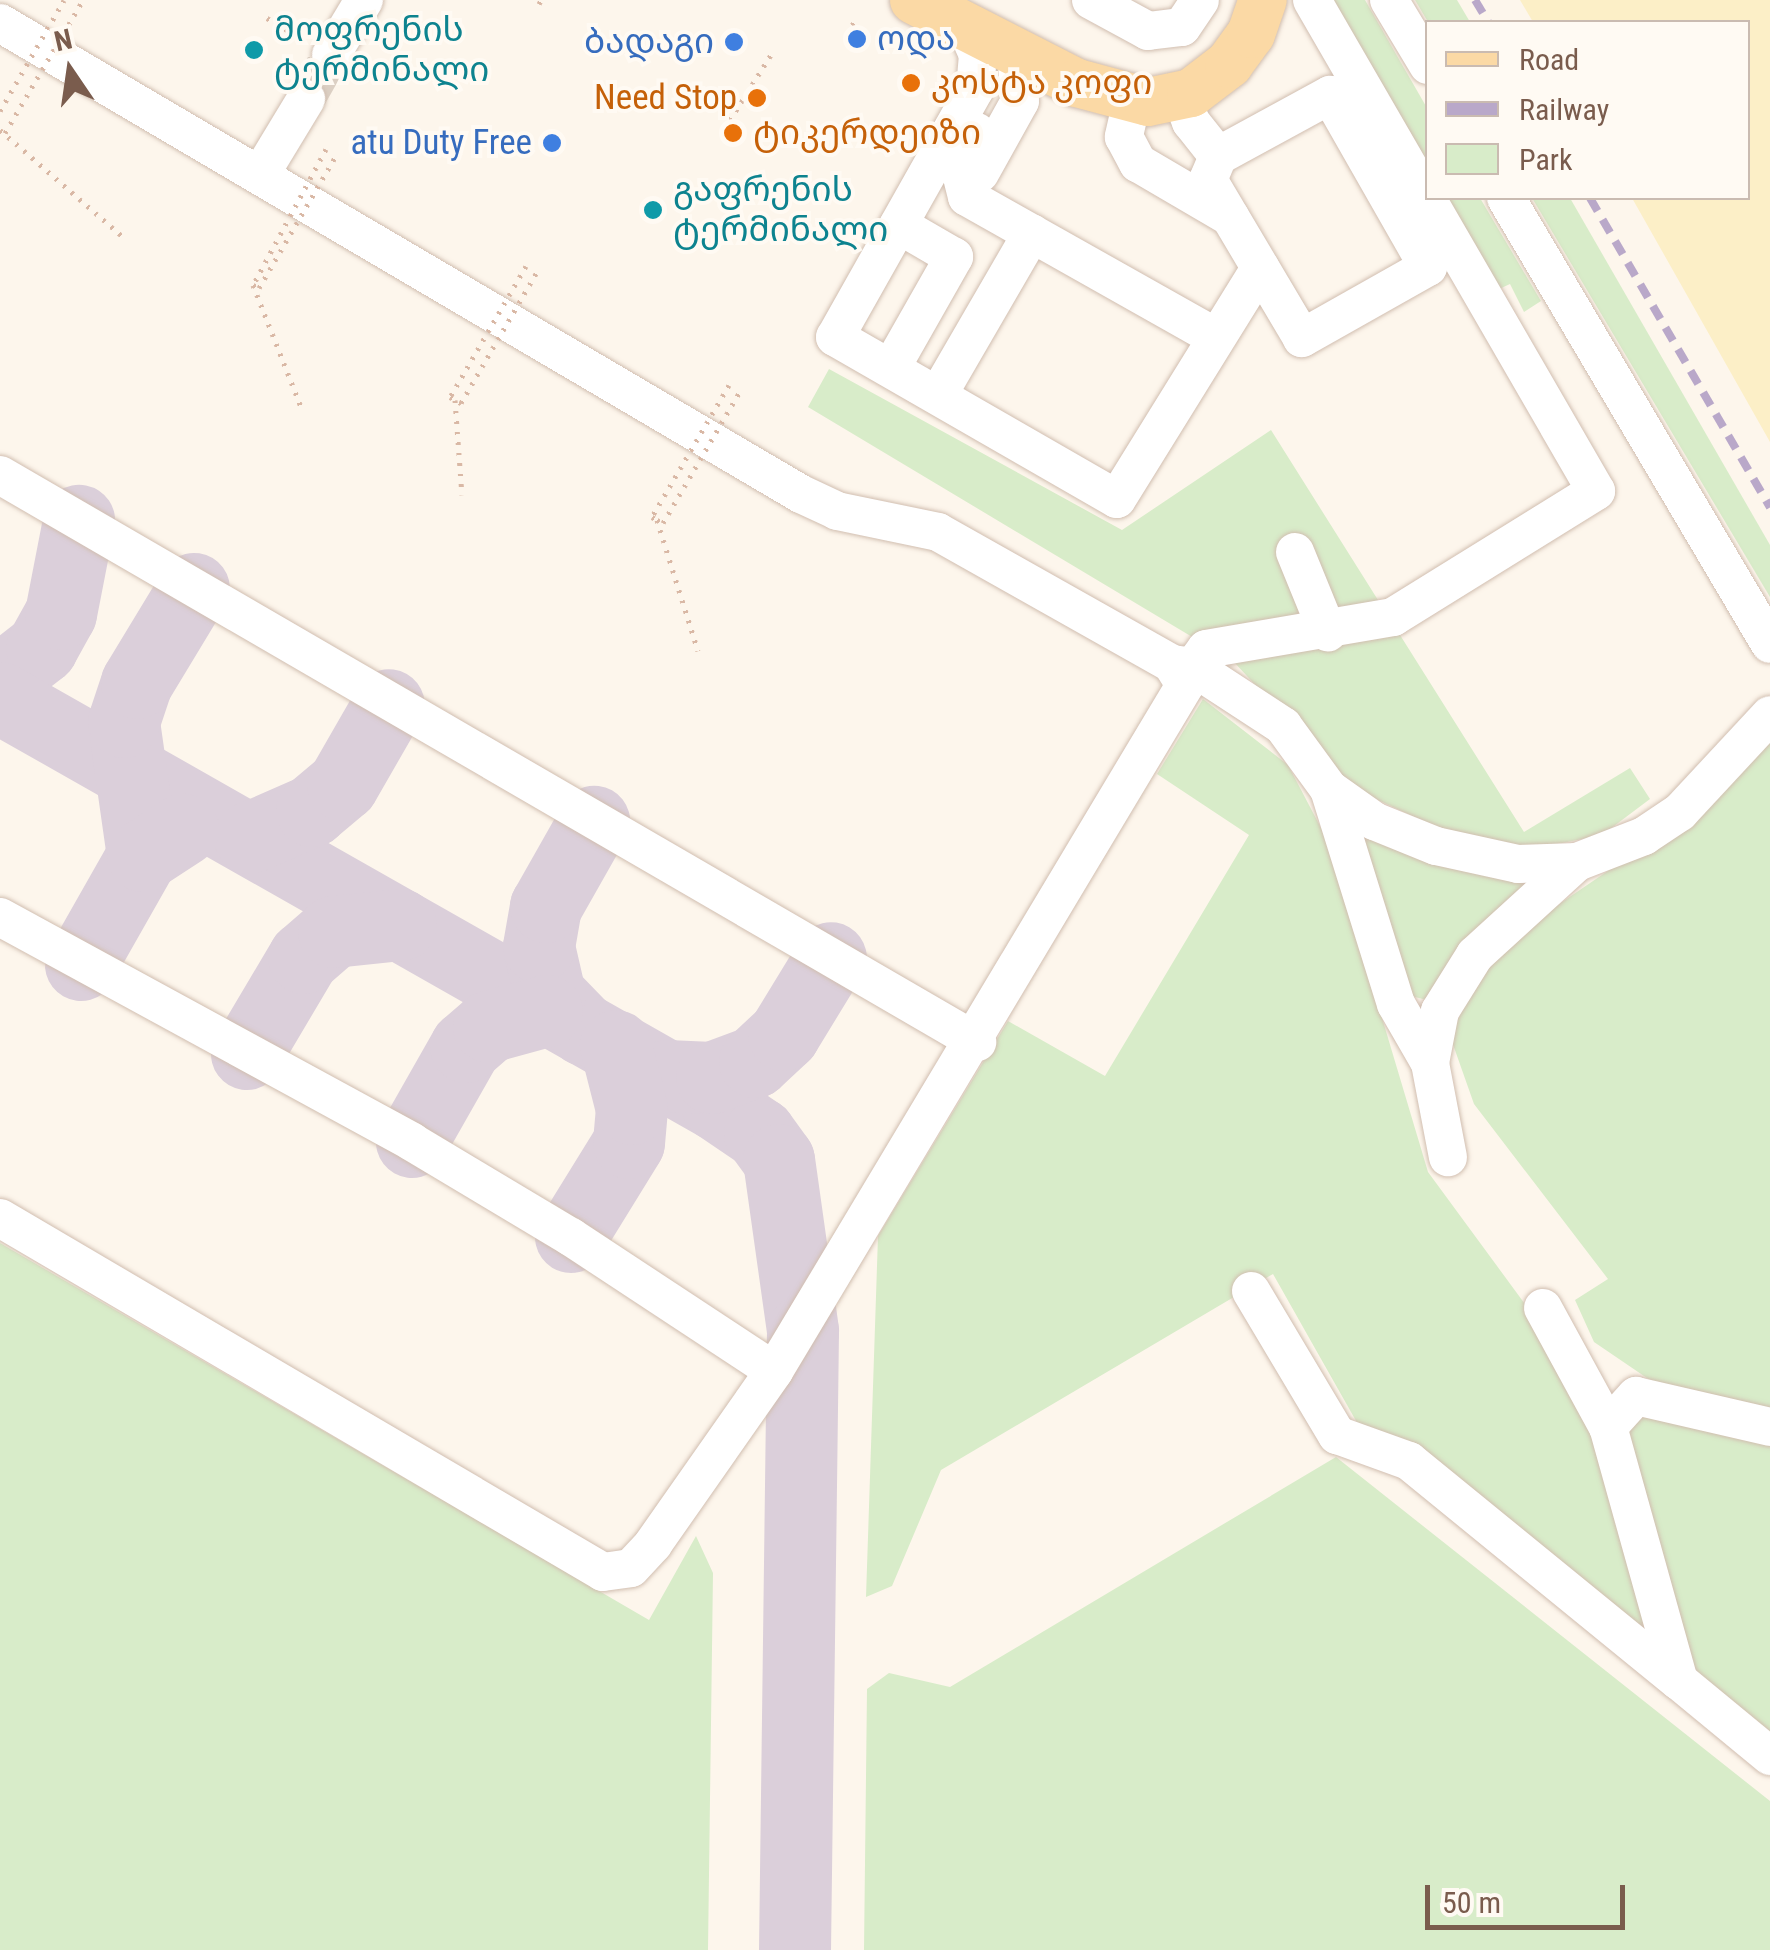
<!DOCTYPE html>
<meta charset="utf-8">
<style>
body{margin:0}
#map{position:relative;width:1770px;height:1950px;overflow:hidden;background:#fdf6ec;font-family:"Roboto Condensed","Noto Sans Georgian",sans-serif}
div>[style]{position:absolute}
.green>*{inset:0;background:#d8ecc9}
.sand>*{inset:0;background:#fcefc7}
.taxiway>*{height:72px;margin:-36px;padding:0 36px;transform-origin:36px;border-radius:36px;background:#dbcfda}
.minor-tunnel>*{height:38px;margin-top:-19px;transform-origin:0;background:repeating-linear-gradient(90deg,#dcd0c4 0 38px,transparent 0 57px)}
.path>*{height:5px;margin-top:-2.5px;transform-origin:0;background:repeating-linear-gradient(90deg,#d9b8a5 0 2.5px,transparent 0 10.5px)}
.roads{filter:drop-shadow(0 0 2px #d1beb0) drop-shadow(0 0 2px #d1beb0)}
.minor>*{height:38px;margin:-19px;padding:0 19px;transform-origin:19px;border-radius:19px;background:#fff}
.major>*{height:48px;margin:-24px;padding:0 24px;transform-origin:24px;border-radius:24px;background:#fbd9a5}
.rail>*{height:8px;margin-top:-4px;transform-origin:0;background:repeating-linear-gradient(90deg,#b9a8c9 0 15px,transparent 0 25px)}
.path-bridge>*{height:5px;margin-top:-2.5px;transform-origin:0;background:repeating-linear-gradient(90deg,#d9b8a5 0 2.5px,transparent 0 10.5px)}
.dots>*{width:28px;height:28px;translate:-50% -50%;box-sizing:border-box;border:5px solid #fffaf3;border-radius:50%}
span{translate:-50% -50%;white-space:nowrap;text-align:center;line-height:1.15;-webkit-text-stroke:8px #fffaf3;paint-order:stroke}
.culture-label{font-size:35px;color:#0d838f}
.left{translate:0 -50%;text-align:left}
.shop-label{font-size:35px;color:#366cbe}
.right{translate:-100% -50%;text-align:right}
.food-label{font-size:35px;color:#c56008}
.legend{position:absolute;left:1425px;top:20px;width:325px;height:180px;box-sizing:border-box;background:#fffaf3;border:2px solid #cabbb1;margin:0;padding:12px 18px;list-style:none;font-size:30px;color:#7a5c4d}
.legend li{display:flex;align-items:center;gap:20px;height:50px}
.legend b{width:50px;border:2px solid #cabbb1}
.north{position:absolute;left:20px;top:20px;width:100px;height:100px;-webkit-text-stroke:8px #fffaf3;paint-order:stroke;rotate:347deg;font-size:28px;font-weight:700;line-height:40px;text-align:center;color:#7a5c4d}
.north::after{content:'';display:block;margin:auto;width:35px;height:45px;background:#7a5c4d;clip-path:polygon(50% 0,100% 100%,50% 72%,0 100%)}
.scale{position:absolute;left:1425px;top:1885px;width:200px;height:45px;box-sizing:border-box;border:5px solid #7a5c4d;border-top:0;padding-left:12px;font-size:30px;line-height:35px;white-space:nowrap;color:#7a5c4d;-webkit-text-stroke:8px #fffaf3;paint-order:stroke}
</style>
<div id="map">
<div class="green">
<div style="clip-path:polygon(1327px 0,1365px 0,1427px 108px,1427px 171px)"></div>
<div style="clip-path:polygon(1415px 0,1457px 0,1470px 22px,1428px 22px)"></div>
<div style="clip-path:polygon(1443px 198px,1480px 198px,1541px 301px,1524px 312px,1510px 284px,1497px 290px)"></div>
<div style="clip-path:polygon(1532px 198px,1570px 198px,1770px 545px,1770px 597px)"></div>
<div style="clip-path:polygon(829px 369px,1122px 530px,1271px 430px,1524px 832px,1630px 768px,1650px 799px,1602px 835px,1527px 850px,1449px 833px,1350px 787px,1234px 662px,808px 407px)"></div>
<div style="clip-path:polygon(1203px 699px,1288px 765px,1331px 847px,1428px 1172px,1533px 1315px,1602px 1451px,1645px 1626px,1637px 1638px,1364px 1435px,1273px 1274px,941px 1470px,892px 1586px,866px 1597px,878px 1236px,1008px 1021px,1105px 1076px,1249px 835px,1157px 774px)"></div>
<div style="clip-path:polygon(1770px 736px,1770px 1412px,1669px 1393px,1594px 1342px,1575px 1300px,1608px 1279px,1474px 1104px,1450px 1036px,1473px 988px,1518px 932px,1715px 798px)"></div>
<div style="clip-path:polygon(1359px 820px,1556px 869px,1430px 1001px,1404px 994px)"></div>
<div style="clip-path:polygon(0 1243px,649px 1620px,696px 1536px,713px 1573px,708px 1950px,0 1950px)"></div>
<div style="clip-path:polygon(1637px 1405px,1770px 1440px,1770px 1739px,1695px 1678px,1618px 1430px)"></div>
<div style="clip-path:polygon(1336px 1457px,1770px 1801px,1770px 1950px,864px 1950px,867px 1689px,889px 1673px,950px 1687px)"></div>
</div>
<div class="sand">
<div style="clip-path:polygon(1520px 0,1770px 0,1770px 442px,1632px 198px,1748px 198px,1748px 22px,1533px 22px)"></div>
</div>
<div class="taxiway">
<div style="left:0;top:673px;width:14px;rotate:-12deg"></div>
<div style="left:14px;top:670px;width:36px;rotate:-38deg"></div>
<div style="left:42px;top:648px;width:39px;rotate:-61deg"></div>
<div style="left:61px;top:614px;width:95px;rotate:-79deg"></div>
<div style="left:0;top:698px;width:824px;rotate:29.58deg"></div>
<div style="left:717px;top:1105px;width:52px;rotate:34deg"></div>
<div style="left:760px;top:1134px;width:32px;rotate:54deg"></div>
<div style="left:779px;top:1160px;width:173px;rotate:82deg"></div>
<div style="left:803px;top:1331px;width:619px;rotate:90.74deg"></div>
<div style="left:250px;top:838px;width:68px;rotate:-23.5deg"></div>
<div style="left:312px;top:811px;width:40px;rotate:-40deg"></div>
<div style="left:343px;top:785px;width:92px;rotate:-60.1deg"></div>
<div style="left:143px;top:856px;width:135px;rotate:-98.1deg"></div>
<div style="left:124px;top:722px;width:41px;rotate:-71.6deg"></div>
<div style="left:137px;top:683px;width:110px;rotate:-58.8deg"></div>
<div style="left:81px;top:965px;width:125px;rotate:-60.4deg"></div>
<div style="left:143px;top:856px;width:48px;rotate:-33deg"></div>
<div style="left:584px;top:1030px;width:49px;rotate:-134.2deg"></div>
<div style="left:550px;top:995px;width:49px;rotate:-102.9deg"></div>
<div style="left:539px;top:947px;width:41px;rotate:-80.1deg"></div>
<div style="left:546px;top:907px;width:98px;rotate:-60.5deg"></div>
<div style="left:247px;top:1054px;width:112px;rotate:-59.3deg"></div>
<div style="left:304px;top:958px;width:40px;rotate:-41deg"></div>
<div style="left:334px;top:932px;width:67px;rotate:-6deg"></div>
<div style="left:667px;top:1076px;width:45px;rotate:2.5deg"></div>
<div style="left:712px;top:1078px;width:46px;rotate:-20.4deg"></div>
<div style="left:755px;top:1062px;width:40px;rotate:-43deg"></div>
<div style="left:784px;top:1035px;width:90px;rotate:-58.6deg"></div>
<div style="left:412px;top:1142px;width:109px;rotate:-60.4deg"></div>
<div style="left:466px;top:1047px;width:30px;rotate:-41deg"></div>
<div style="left:489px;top:1027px;width:60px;rotate:-15.4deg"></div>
<div style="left:571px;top:1237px;width:110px;rotate:-58.3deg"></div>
<div style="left:629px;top:1143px;width:34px;rotate:-85deg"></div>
<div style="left:632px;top:1109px;width:65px;rotate:-104.3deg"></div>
</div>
<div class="minor-tunnel">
<div style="left:306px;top:99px;width:51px;rotate:-60.4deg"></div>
</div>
<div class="path">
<div style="left:539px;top:4px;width:4px;rotate:-63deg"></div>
<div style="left:267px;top:18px;width:47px;rotate:31deg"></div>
<div style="left:852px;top:25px;width:8px;rotate:-50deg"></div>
<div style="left:730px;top:120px;width:79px;rotate:-57.9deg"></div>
<div style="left:0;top:130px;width:163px;rotate:41deg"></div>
<div style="left:253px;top:285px;width:136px;rotate:68.5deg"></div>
<div style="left:455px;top:400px;width:95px;rotate:85.8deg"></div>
<div style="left:657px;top:520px;width:137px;rotate:72.6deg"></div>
</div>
<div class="roads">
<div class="minor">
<div style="left:1091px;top:0;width:65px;rotate:28.5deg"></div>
<div style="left:1148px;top:31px;width:34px;rotate:-7deg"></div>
<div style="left:1182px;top:27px;width:32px;rotate:-56deg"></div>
<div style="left:1389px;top:0;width:76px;rotate:59deg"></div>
<div style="left:0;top:23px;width:929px;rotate:30.46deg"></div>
<div style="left:801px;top:494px;width:40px;rotate:25deg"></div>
<div style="left:837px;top:511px;width:103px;rotate:11.7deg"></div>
<div style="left:938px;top:532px;width:269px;rotate:29.4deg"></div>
<div style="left:1172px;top:664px;width:21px;rotate:8deg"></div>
<div style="left:1193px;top:667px;width:108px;rotate:33.2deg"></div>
<div style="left:1283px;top:726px;width:78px;rotate:53.9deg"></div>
<div style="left:1329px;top:789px;width:225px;rotate:72.7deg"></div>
<div style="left:1396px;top:1004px;width:68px;rotate:60deg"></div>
<div style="left:1430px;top:1063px;width:96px;rotate:79.2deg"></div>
<div style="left:967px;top:30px;width:27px;rotate:66deg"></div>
<div style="left:978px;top:55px;width:34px;rotate:95deg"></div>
<div style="left:975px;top:89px;width:285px;rotate:119.4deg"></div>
<div style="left:835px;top:337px;width:325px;rotate:29.9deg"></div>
<div style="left:1117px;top:499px;width:272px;rotate:-58.2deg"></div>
<div style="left:331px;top:55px;width:64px;rotate:-59deg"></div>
<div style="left:1330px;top:95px;width:198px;rotate:60.3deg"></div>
<div style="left:1428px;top:267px;width:145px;rotate:150.6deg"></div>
<div style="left:1302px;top:338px;width:184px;rotate:-120.7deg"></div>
<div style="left:1208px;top:180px;width:26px;rotate:-67deg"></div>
<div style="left:1218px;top:156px;width:128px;rotate:-28.6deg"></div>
<div style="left:1181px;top:96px;width:28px;rotate:69deg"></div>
<div style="left:1191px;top:122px;width:43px;rotate:51.5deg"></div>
<div style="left:1132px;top:101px;width:37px;rotate:103deg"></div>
<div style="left:1124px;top:137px;width:30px;rotate:62deg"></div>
<div style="left:1138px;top:163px;width:107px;rotate:30.4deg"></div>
<div style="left:977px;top:132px;width:38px;rotate:119deg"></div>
<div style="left:959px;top:165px;width:33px;rotate:76deg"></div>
<div style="left:967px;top:197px;width:285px;rotate:29.4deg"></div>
<div style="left:980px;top:173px;width:82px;rotate:-60.9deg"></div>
<div style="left:1020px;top:101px;width:49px;rotate:-94.7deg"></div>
<div style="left:260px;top:175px;width:89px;rotate:-58.8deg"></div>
<div style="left:1506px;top:198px;width:518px;rotate:59.38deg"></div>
<div style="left:891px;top:368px;width:128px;rotate:-60.4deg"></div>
<div style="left:954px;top:257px;width:64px;rotate:-149.8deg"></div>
<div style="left:938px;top:395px;width:187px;rotate:-59.9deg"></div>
<div style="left:0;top:475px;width:1130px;rotate:30.13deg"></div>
<div style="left:1295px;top:552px;width:87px;rotate:67.8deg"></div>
<div style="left:1193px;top:667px;width:22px;rotate:-54deg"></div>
<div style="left:1206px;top:649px;width:190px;rotate:-9.7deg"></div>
<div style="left:1393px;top:617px;width:239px;rotate:-31.8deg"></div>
<div style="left:1596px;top:491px;width:567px;rotate:-120.05deg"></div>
<div style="left:1329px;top:789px;width:55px;rotate:35.4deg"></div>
<div style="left:1374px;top:821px;width:67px;rotate:22deg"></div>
<div style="left:1436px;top:846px;width:84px;rotate:12.4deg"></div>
<div style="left:1518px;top:864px;width:59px;rotate:-1.9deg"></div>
<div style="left:1577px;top:862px;width:72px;rotate:-21.2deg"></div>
<div style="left:1644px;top:836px;width:43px;rotate:-33.7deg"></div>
<div style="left:1680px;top:812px;width:132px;rotate:-47.1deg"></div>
<div style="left:0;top:917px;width:469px;rotate:28.6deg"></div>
<div style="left:412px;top:1142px;width:185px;rotate:30.9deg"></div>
<div style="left:571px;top:1237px;width:243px;rotate:33.4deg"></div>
<div style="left:774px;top:1371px;width:800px;rotate:-59.07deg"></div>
<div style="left:1185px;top:685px;width:25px;rotate:-122deg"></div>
<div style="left:1430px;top:1063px;width:53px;rotate:-79.1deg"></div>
<div style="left:1440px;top:1011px;width:66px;rotate:-58deg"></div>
<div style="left:1475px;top:955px;width:138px;rotate:-42.4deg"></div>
<div style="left:0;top:1218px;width:699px;rotate:30.42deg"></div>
<div style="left:603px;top:1572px;width:28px;rotate:-8deg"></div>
<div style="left:631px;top:1568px;width:33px;rotate:-47deg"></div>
<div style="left:653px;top:1544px;width:211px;rotate:-55deg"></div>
<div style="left:1251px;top:1291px;width:168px;rotate:59.2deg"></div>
<div style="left:1337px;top:1435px;width:77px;rotate:19.9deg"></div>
<div style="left:1409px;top:1461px;width:348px;rotate:39.2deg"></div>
<div style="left:1679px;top:1681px;width:264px;rotate:-105.6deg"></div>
<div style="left:1543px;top:1308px;width:136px;rotate:61.4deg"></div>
<div style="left:1608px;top:1427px;width:42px;rotate:-47.9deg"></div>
<div style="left:1636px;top:1396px;width:138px;rotate:13deg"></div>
<div style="left:1679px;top:1681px;width:118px;rotate:39.5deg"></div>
</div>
<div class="major">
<div style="left:914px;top:0;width:183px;rotate:27deg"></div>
<div style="left:1077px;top:83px;width:73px;rotate:15deg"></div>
<div style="left:1148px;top:102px;width:44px;rotate:-11.8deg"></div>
<div style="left:1191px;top:93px;width:48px;rotate:-37.3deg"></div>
<div style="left:1229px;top:64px;width:37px;rotate:-54deg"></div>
<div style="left:1251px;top:34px;width:36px;rotate:-71deg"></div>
</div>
</div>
<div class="rail">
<div style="left:1475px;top:0;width:26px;rotate:59deg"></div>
<div style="left:1590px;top:198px;width:358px;rotate:59.8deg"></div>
</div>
<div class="path-bridge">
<div style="left:0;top:111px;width:128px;rotate:-60deg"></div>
<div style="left:5px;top:133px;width:154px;rotate:-59.6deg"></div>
<div style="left:326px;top:149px;width:154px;rotate:118.2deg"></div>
<div style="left:253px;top:285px;width:7px;rotate:27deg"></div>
<div style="left:259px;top:288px;width:155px;rotate:-59.8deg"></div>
<div style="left:526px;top:266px;width:151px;rotate:120.1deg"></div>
<div style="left:450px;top:397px;width:13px;rotate:29deg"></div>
<div style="left:461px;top:403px;width:151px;rotate:-59.9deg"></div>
<div style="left:729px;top:385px;width:153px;rotate:120.3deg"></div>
<div style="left:652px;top:517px;width:6px;rotate:31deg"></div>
<div style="left:657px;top:520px;width:7px;rotate:27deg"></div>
<div style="left:663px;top:523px;width:153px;rotate:-59.7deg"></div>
</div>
<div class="dots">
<div style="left:857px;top:39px;background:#3f7fe0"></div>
<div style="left:734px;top:42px;background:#3f7fe0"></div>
<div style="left:254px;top:50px;background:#0f9aa8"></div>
<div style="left:911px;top:83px;background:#e8710a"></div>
<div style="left:757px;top:98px;background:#e8710a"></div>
<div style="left:733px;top:133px;background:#e8710a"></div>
<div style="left:552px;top:143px;background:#3f7fe0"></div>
<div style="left:653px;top:210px;background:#0f9aa8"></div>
</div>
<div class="culture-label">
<span class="left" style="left:274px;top:50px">მოფრენის<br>ტერმინალი</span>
<span class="left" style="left:673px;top:210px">გაფრენის<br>ტერმინალი</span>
</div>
<div class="shop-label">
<span class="left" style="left:877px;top:39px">ოდა</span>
<span class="right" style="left:714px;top:42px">ბადაგი</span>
<span class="right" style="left:532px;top:143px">atu Duty Free</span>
</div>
<div class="food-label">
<span class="left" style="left:931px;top:83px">კოსტა კოფი</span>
<span class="right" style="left:737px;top:98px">Need Stop</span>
<span class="left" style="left:753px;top:133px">ტიკერდეიზი</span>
</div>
<ul class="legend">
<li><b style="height:12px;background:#fbd9a5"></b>Road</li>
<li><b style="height:12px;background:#b9a8c9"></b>Railway</li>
<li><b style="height:28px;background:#d8ecc9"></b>Park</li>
</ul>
<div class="north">N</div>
<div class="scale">50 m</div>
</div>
